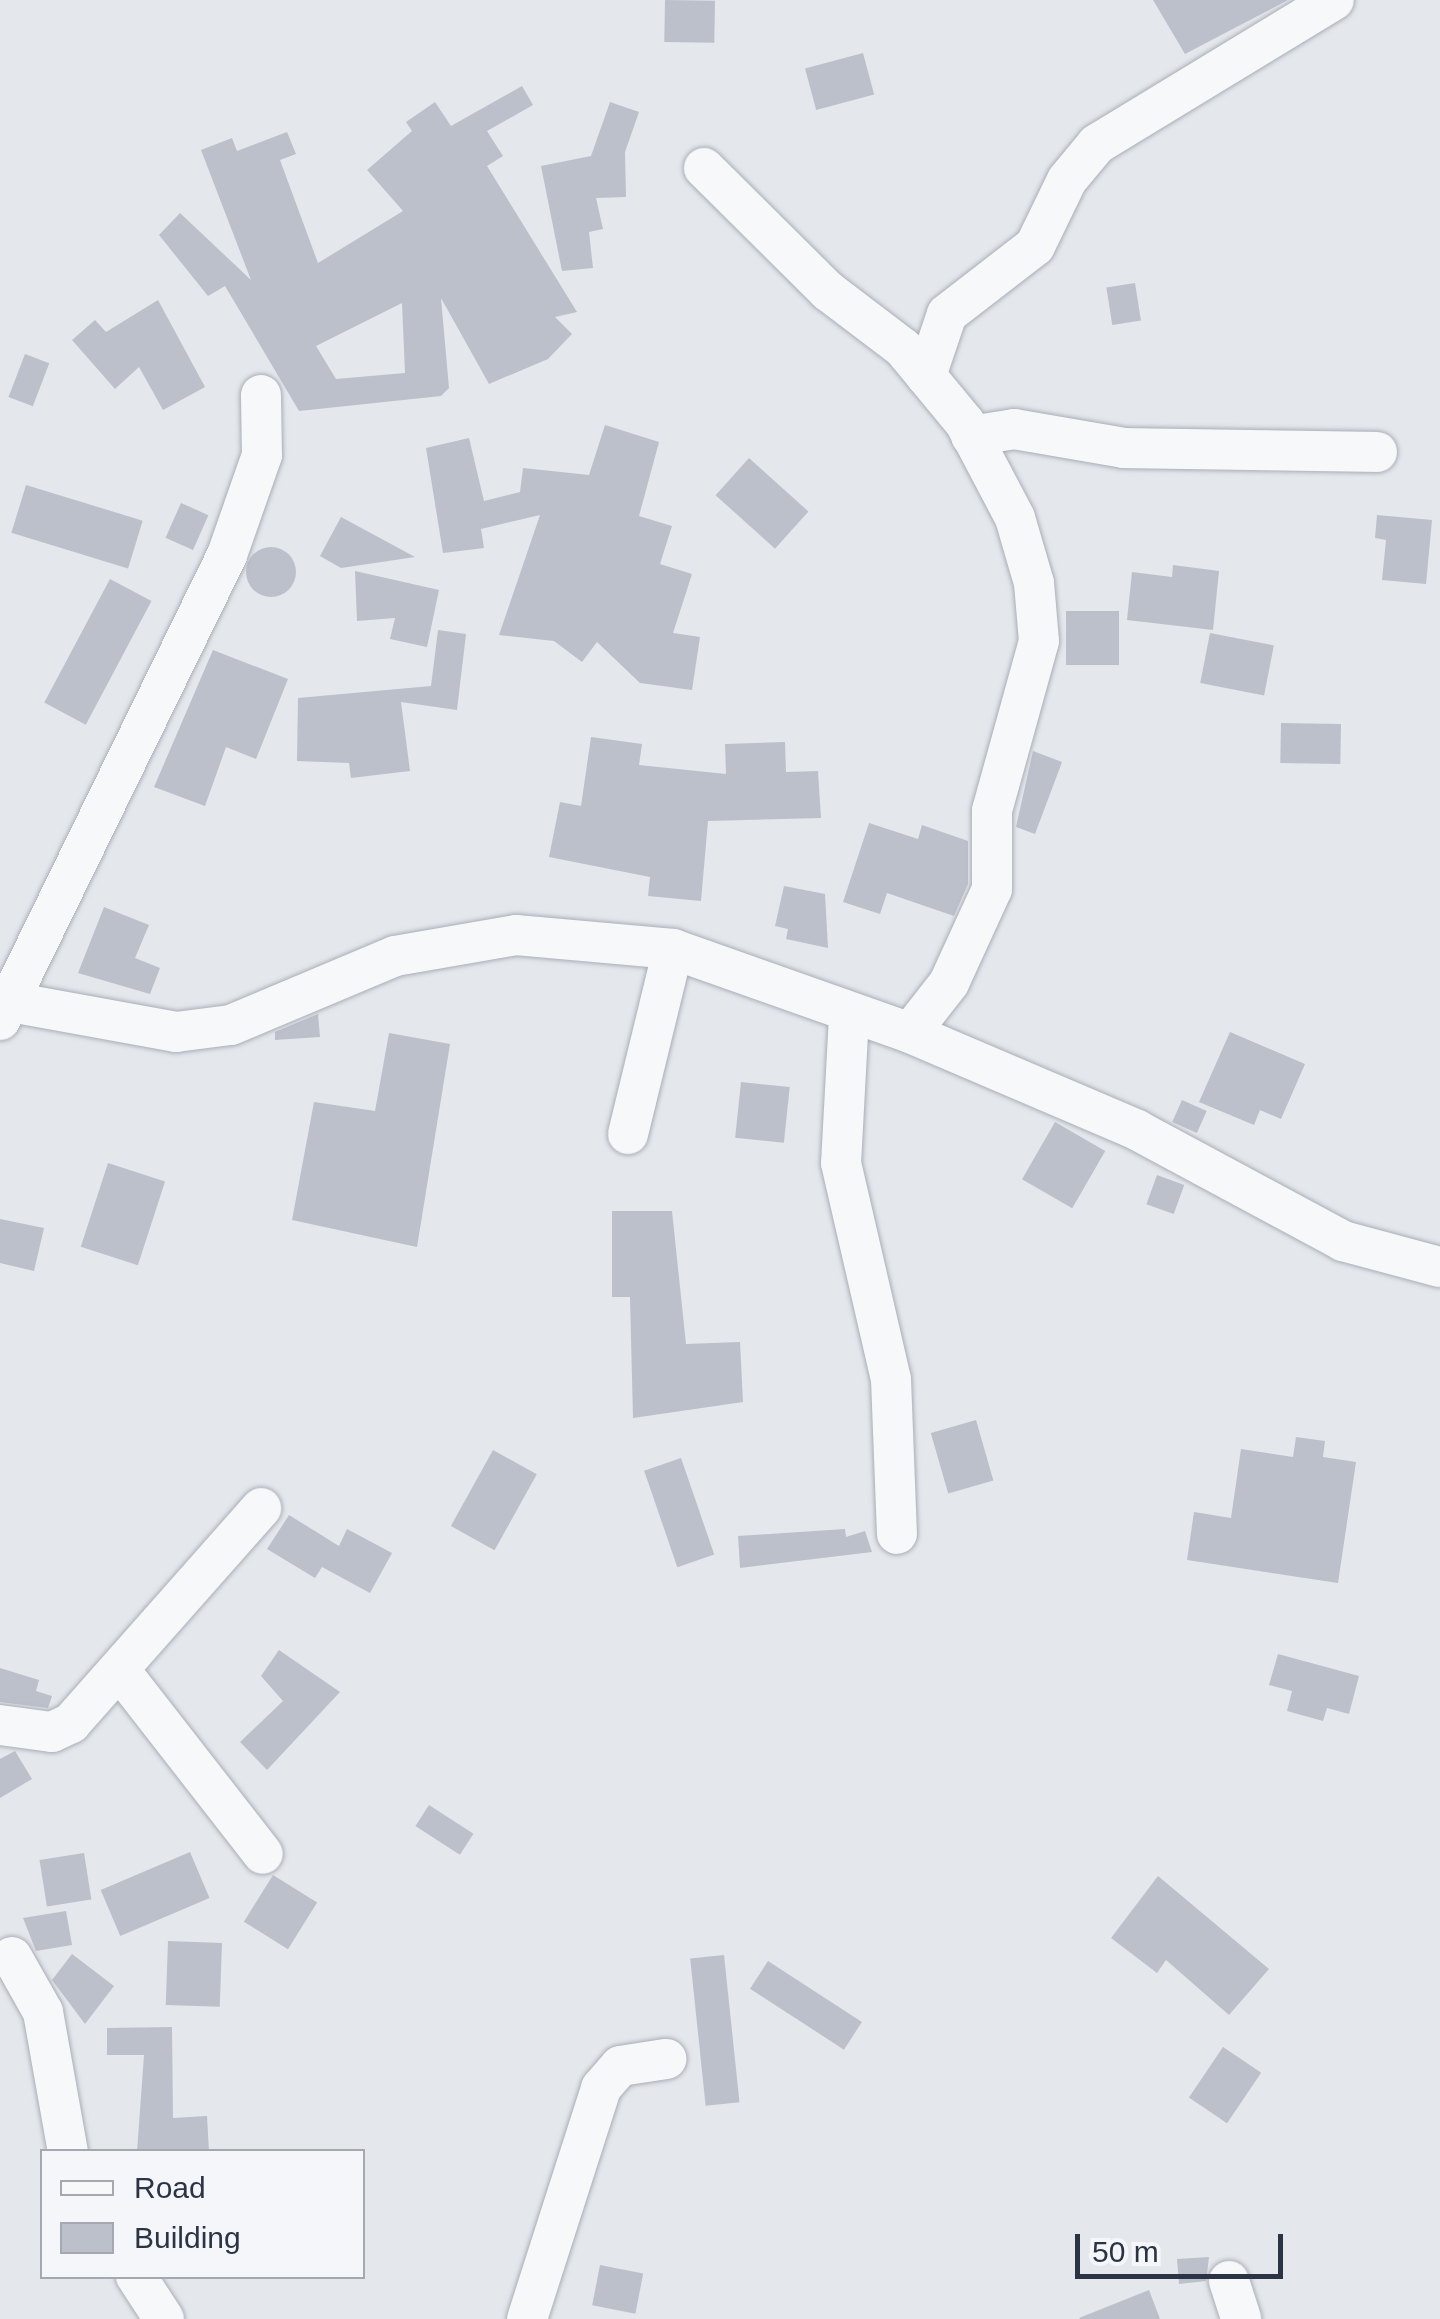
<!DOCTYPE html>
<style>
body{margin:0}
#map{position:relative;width:1440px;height:2319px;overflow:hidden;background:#e4e7ec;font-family:Arial,sans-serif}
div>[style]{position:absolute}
.building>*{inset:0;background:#bbc0ca;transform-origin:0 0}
.round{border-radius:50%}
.roads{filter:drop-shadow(0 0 2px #a9aeb7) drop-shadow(0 0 2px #a9aeb7)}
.minor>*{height:40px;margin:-20px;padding:0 20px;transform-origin:20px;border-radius:20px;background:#f7f8fa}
span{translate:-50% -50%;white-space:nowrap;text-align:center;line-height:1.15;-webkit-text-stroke:8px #f4f6f9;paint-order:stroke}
.legend{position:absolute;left:40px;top:2149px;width:325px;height:130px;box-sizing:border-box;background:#f4f6f9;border:2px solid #a4a8b1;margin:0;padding:12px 18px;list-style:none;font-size:30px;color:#2b3445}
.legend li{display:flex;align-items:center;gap:20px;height:50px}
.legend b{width:50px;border:2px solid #a4a8b1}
.scale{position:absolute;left:1075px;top:2234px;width:208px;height:45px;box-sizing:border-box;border:5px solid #2b3445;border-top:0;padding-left:12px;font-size:30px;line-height:35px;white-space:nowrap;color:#2b3445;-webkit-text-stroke:8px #f4f6f9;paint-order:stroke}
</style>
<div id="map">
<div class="building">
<div style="left:665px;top:0;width:50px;height:42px;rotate:1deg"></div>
<div style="clip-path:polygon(1153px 0,1288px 0,1185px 54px)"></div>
<div style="left:863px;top:53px;width:43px;height:60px;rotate:75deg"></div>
<div style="clip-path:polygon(evenodd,522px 86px,533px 105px,487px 131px,503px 156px,487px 166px,577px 312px,555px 317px,572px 334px,548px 359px,489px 384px,441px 298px,449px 388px,441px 396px,299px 411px,225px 286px,208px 296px,159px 235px,180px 213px,251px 280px,201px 150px,232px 138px,237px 151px,287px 132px,296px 154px,280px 160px,318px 263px,403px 211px,367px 170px,412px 131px,406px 122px,435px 102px,451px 126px,522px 86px,402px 303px,405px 373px,336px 379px,316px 346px,402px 303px)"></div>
<div style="clip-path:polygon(610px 102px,639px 112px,625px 152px,626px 197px,596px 198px,603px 229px,589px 232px,593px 268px,562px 271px,541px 166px,591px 156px)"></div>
<div style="left:1135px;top:283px;width:38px;height:29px;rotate:81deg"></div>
<div style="clip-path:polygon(158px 300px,205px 387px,163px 410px,139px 367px,115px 389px,72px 340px,95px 320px,106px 332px)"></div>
<div style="left:25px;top:354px;width:26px;height:46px;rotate:21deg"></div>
<div style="clip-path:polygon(605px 425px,659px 442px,639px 516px,672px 526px,660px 564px,692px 574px,673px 633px,700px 637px,692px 690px,640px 683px,597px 642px,582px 662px,554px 641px,499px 635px,540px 515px,481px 529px,484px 548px,443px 553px,426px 448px,469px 438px,484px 501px,520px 492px,523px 468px,589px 475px)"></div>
<div style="left:749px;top:458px;width:80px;height:50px;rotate:42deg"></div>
<div style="left:26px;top:485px;width:122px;height:50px;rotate:17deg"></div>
<div style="left:181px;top:503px;width:30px;height:38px;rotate:24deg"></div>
<div style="clip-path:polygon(1377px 515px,1432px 520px,1426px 584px,1382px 580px,1386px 540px,1375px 538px)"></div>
<div style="clip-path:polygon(341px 517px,415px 557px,341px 568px,320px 556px)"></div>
<div class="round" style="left:246px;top:547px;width:50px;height:50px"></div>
<div style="clip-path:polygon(1173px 565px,1219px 571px,1213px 630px,1127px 620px,1132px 572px,1172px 577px)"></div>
<div style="clip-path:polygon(355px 571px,439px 590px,427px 647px,390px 639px,395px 618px,357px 621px)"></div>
<div style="left:110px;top:579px;width:47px;height:140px;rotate:28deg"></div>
<div style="left:1066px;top:611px;width:53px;height:54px"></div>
<div style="clip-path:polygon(438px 630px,466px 634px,457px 710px,401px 702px,410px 771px,351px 778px,349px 763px,297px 761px,298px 698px,431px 686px)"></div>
<div style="left:1210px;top:633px;width:65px;height:51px;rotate:11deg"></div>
<div style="clip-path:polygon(213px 650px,288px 679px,256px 759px,226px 747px,205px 806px,154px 787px)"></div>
<div style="left:1281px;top:723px;width:60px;height:40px;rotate:1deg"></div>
<div style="clip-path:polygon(591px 737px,642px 744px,639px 765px,726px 774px,725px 744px,785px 742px,786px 772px,818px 771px,821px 818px,708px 821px,701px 901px,648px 896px,650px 877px,549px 857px,560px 802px,581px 806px)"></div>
<div style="clip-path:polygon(1033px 751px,1062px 762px,1035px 834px,1016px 827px)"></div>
<div style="clip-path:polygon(869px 823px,918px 839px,922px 825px,968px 841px,968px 884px,954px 916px,887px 893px,880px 914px,843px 902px)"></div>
<div style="clip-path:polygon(784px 886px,825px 894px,828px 948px,786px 939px,788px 929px,775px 926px)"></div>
<div style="clip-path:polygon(104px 907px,149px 925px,135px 958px,160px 968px,150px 994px,78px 973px)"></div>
<div style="clip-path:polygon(318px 1014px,320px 1037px,275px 1040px,275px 1032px)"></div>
<div style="clip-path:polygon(1230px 1032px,1305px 1064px,1281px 1119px,1260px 1110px,1254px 1125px,1199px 1102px)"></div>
<div style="clip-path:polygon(389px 1033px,450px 1044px,417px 1247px,292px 1220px,314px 1102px,375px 1111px)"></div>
<div style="left:741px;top:1082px;width:49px;height:56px;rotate:6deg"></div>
<div style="left:1182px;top:1100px;width:27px;height:24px;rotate:24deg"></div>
<div style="left:1055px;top:1122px;width:58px;height:66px;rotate:30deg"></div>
<div style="left:108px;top:1163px;width:60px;height:88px;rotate:18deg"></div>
<div style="left:1157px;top:1175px;width:29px;height:31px;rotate:20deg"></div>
<div style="clip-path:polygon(612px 1211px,672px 1211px,686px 1344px,740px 1342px,743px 1402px,633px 1418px,630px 1297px,612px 1297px)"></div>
<div style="clip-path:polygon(0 1219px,44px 1228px,34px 1271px,0 1263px)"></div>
<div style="left:976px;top:1420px;width:63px;height:47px;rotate:74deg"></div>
<div style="clip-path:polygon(1296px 1437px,1325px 1441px,1323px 1457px,1356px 1462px,1338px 1583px,1187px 1560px,1194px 1512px,1231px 1518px,1241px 1449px,1293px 1457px)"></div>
<div style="left:493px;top:1450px;width:50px;height:87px;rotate:29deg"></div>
<div style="left:681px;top:1458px;width:102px;height:39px;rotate:71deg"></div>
<div style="clip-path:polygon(289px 1515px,339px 1546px,347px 1529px,392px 1553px,370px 1593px,322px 1567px,315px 1578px,267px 1549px)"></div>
<div style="clip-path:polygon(845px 1529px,846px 1537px,865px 1531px,872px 1552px,740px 1568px,738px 1536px)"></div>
<div style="clip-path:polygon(279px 1650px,340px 1692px,267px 1770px,240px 1742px,283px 1701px,261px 1676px)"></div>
<div style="clip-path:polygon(1278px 1654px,1359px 1676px,1349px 1714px,1327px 1708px,1323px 1721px,1287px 1711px,1292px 1691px,1269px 1685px)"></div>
<div style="clip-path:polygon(0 1668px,39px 1680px,36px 1691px,52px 1696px,48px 1708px,0 1702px)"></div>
<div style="clip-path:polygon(15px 1751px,32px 1779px,0 1798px,0 1759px)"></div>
<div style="left:429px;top:1805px;width:53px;height:25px;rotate:33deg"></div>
<div style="left:190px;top:1852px;width:50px;height:97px;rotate:67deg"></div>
<div style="left:84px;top:1853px;width:47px;height:45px;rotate:81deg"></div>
<div style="left:273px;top:1875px;width:52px;height:55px;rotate:32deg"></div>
<div style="clip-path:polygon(1158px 1876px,1269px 1969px,1229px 2015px,1166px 1960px,1157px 1973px,1111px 1938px)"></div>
<div style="clip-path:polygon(66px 1911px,72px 1945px,36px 1951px,23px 1918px)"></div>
<div style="left:168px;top:1941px;width:54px;height:64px;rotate:2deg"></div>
<div style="clip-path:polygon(72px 1954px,114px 1986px,85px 2024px,52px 1980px)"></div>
<div style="left:724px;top:1955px;width:148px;height:34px;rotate:84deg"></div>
<div style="left:768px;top:1961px;width:112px;height:33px;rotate:33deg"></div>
<div style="clip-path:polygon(172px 2027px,173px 2118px,207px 2116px,209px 2152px,137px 2152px,144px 2055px,107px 2055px,107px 2028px)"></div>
<div style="left:1223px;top:2047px;width:46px;height:61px;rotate:34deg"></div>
<div style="clip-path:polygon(1209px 2257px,1206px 2281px,1179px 2284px,1177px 2259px)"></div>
<div style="left:600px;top:2265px;width:44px;height:41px;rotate:11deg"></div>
<div style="clip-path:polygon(1149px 2290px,1160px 2319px,1080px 2319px,1079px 2318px)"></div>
</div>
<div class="roads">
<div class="minor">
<div style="left:704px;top:168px;width:175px;rotate:44.8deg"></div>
<div style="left:828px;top:291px;width:94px;rotate:37.2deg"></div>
<div style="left:903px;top:348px;width:97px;rotate:50.4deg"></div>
<div style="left:965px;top:423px;width:107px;rotate:62.2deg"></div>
<div style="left:1015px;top:518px;width:68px;rotate:73.7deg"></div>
<div style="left:1034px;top:583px;width:58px;rotate:85.1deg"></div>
<div style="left:1039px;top:641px;width:176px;rotate:105.5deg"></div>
<div style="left:992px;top:811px;width:78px;rotate:90deg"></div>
<div style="left:992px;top:889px;width:103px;rotate:114.6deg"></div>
<div style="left:949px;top:983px;width:63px;rotate:128deg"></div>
<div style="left:926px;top:376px;width:65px;rotate:-71.3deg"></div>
<div style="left:947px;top:314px;width:111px;rotate:-37.7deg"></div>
<div style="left:1035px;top:246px;width:73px;rotate:-64.1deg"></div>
<div style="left:1067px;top:180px;width:47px;rotate:-50.2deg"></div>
<div style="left:1097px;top:144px;width:277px;rotate:-31.3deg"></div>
<div style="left:971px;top:436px;width:44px;rotate:-9.2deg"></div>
<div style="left:1014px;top:429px;width:112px;rotate:9.8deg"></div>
<div style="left:1124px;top:448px;width:253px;rotate:0.9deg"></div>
<div style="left:11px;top:1002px;width:168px;rotate:10.3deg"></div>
<div style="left:176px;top:1032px;width:55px;rotate:-7.3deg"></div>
<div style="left:231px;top:1025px;width:178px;rotate:-22.8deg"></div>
<div style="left:395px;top:956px;width:123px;rotate:-9.8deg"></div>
<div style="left:516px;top:935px;width:158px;rotate:5.1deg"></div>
<div style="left:673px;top:949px;width:251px;rotate:19.5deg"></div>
<div style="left:910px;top:1033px;width:247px;rotate:23.1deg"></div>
<div style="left:1137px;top:1130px;width:234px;rotate:28.3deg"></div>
<div style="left:1343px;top:1241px;width:100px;rotate:15deg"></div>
<div style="left:849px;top:1016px;width:147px;rotate:93.1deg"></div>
<div style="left:841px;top:1163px;width:222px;rotate:77deg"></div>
<div style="left:891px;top:1379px;width:155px;rotate:87.8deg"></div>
<div style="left:0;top:1020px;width:517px;rotate:-63.98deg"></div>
<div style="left:227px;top:555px;width:106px;rotate:-70.7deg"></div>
<div style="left:262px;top:455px;width:60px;rotate:-91deg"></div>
<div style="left:628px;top:1134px;width:190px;rotate:-76.3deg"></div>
<div style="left:122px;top:1673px;width:229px;rotate:52.1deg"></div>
<div style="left:0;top:1725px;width:52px;rotate:7.7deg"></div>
<div style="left:52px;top:1732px;width:21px;rotate:-25deg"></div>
<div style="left:71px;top:1723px;width:287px;rotate:-48.5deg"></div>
<div style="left:12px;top:1957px;width:63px;rotate:60.6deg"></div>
<div style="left:43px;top:2012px;width:142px;rotate:79.9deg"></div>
<div style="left:136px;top:2276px;width:51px;rotate:56.9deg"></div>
<div style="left:1229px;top:2281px;width:40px;rotate:72deg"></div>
<div style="left:527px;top:2319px;width:243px;rotate:-72.2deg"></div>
<div style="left:601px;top:2088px;width:29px;rotate:-49deg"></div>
<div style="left:620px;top:2066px;width:47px;rotate:-8.7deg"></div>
</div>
</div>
<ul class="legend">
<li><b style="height:12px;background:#f7f8fa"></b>Road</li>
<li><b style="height:28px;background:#bbc0ca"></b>Building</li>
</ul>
<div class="scale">50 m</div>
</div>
